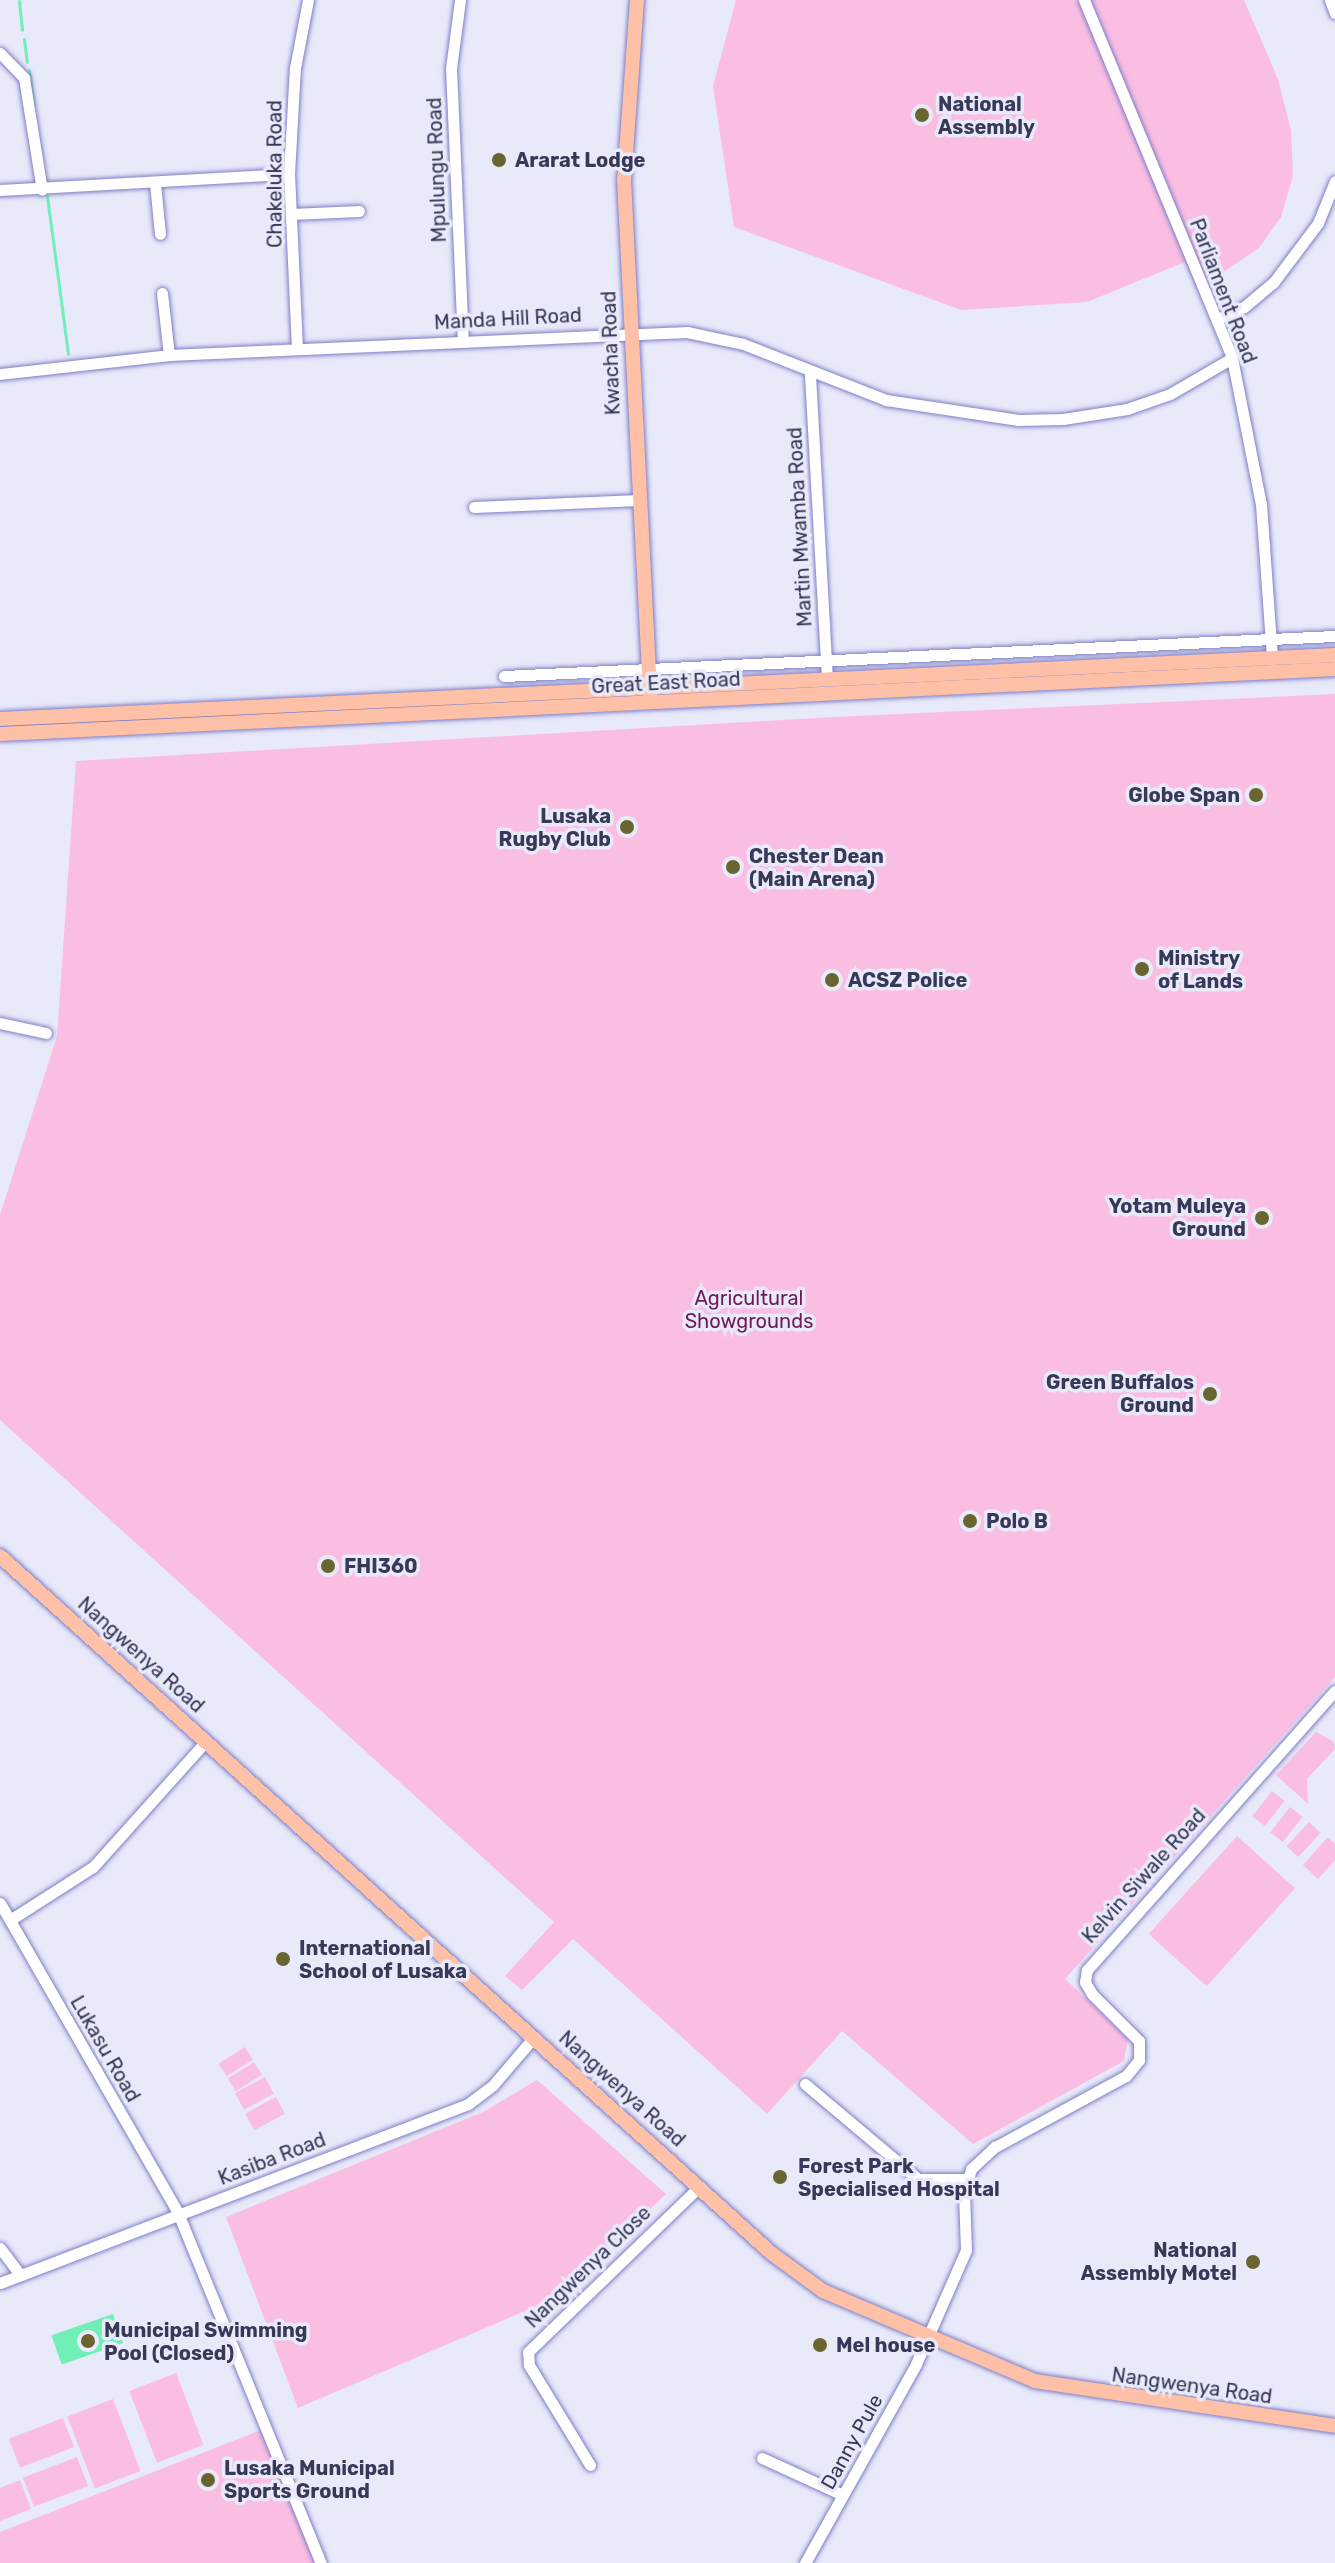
<!DOCTYPE html>
<style>
body{margin:0}
#map{position:relative;width:1335px;height:2563px;overflow:hidden;background:#e8e9f9;font-family:Rubik,sans-serif}
div>[style]{position:absolute}
.green>*{inset:0;background:#fbbee3;transform-origin:0 0}
.water>*{inset:0;background:#70efb6;transform-origin:0 0}
.stream>*{height:3px;margin:-1.5px;padding:0 1.5px;transform-origin:1.5px;border-radius:1.5px;background:#70efb6}
.roads{filter:drop-shadow(0 0 2px #7e7fc7) drop-shadow(0 0 2px #7e7fc7)}
.minor>*{height:11px;margin:-5.5px;padding:0 5.5px;transform-origin:5.5px;border-radius:5.5px;background:#fff}
.major>*{height:14px;margin:-7px;padding:0 7px;transform-origin:7px;border-radius:7px;background:#fec0a7}
.dots>*{width:22px;height:22px;translate:-50% -50%;box-sizing:border-box;border:4px solid #e8e9f9;border-radius:50%}
span{translate:-50% -50%;white-space:nowrap;text-align:center;line-height:1.15;-webkit-text-stroke:7px #e8e9f9;paint-order:stroke}
.poi-label{font-size:20px;color:#383959;font-weight:700}
.left{translate:0 -50%;text-align:left}
.right{translate:-100% -50%;text-align:right}
.street-label{font-size:20px;color:#383959}
.park-label{font-size:20px;color:#701a57}
</style>
<div id="map">
<div class="green">
<div style="clip-path:polygon(736px 0,1244px 0,1278px 79px,1291px 130px,1293px 176px,1281px 217px,1259px 248px,1197px 290px,1185px 262px,1087px 302px,961px 310px,734px 227px,713px 86px)"></div>
<div style="clip-path:polygon(1335px 694px,1335px 1677px,1065px 1979px,1128px 2038px,1124px 2061px,973px 2144px,842px 2031px,767px 2114px,573px 1939px,522px 1990px,505px 1976px,554px 1922px,0 1420px,0 1215px,57px 1036px,76px 761px,834px 717px)"></div>
<div style="clip-path:polygon(1316px 1732px,1333px 1741px,1335px 1749px,1307px 1779px,1308px 1804px,1276px 1775px)"></div>
<div style="left:1272px;top:1791px;width:16px;height:32px;rotate:38deg"></div>
<div style="left:1290px;top:1807px;width:16px;height:32px;rotate:38deg"></div>
<div style="left:1309px;top:1822px;width:16px;height:33px;rotate:43deg"></div>
<div style="left:1237px;top:1836px;width:78px;height:132px;rotate:42deg"></div>
<div style="clip-path:polygon(1328px 1837px,1335px 1844px,1335px 1860px,1318px 1879px,1303px 1865px)"></div>
<div style="left:245px;top:2047px;width:15px;height:31px;rotate:58deg"></div>
<div style="left:254px;top:2062px;width:15px;height:31px;rotate:58deg"></div>
<div style="left:265px;top:2077px;width:19px;height:34px;rotate:62deg"></div>
<div style="clip-path:polygon(537px 2080px,666px 2194px,558px 2297px,298px 2408px,226px 2217px,483px 2112px)"></div>
<div style="left:276px;top:2097px;width:19px;height:35px;rotate:62deg"></div>
<div style="left:176px;top:2373px;width:77px;height:50px;rotate:69deg"></div>
<div style="left:113px;top:2399px;width:77px;height:49px;rotate:69deg"></div>
<div style="left:63px;top:2418px;width:31px;height:58px;rotate:69deg"></div>
<div style="clip-path:polygon(264px 2429px,316px 2563px,0 2563px,0 2532px)"></div>
<div style="left:77px;top:2457px;width:31px;height:58px;rotate:69deg"></div>
<div style="clip-path:polygon(20px 2480px,31px 2509px,0 2521px,0 2488px)"></div>
</div>
<div class="water">
<div style="left:113px;top:2314px;width:31px;height:65px;rotate:71deg"></div>
</div>
<div class="stream">
<div style="left:19px;top:1px;width:29px;rotate:84deg"></div>
<div style="left:24px;top:39px;width:23px;rotate:83deg"></div>
<div style="left:29px;top:70px;width:35px;rotate:82deg"></div>
<div style="left:47px;top:196px;width:159px;rotate:82.4deg"></div>
</div>
<div class="roads">
<div class="minor">
<div style="left:460px;top:0;width:69px;rotate:97.5deg"></div>
<div style="left:451px;top:68px;width:271px;rotate:87.5deg"></div>
<div style="left:1084px;top:0;width:387px;rotate:67.5deg"></div>
<div style="left:1232px;top:358px;width:149px;rotate:78.8deg"></div>
<div style="left:1261px;top:504px;width:154px;rotate:85.9deg"></div>
<div style="left:1330px;top:0;width:14px;rotate:69deg"></div>
<div style="left:0;top:53px;width:35px;rotate:46deg"></div>
<div style="left:24px;top:78px;width:113px;rotate:80.9deg"></div>
<div style="left:155px;top:183px;width:51px;rotate:84.4deg"></div>
<div style="left:0;top:190px;width:289px;rotate:-3.2deg"></div>
<div style="left:291px;top:214px;width:68px;rotate:-2.5deg"></div>
<div style="left:162px;top:293px;width:62px;rotate:83.6deg"></div>
<div style="left:1218px;top:319px;width:29px;rotate:-25deg"></div>
<div style="left:1244px;top:307px;width:38px;rotate:-40deg"></div>
<div style="left:1273px;top:283px;width:75px;rotate:-53.1deg"></div>
<div style="left:1318px;top:223px;width:45px;rotate:-68deg"></div>
<div style="left:297px;top:349px;width:175px;rotate:-92.6deg"></div>
<div style="left:289px;top:174px;width:106px;rotate:-86.8deg"></div>
<div style="left:295px;top:68px;width:69px;rotate:-79.2deg"></div>
<div style="left:0;top:374px;width:170px;rotate:-6.4deg"></div>
<div style="left:169px;top:355px;width:519px;rotate:-2.54deg"></div>
<div style="left:687px;top:332px;width:57px;rotate:12.1deg"></div>
<div style="left:743px;top:344px;width:154px;rotate:21.4deg"></div>
<div style="left:886px;top:400px;width:134px;rotate:8.6deg"></div>
<div style="left:1018px;top:420px;width:45px;rotate:-1.3deg"></div>
<div style="left:1063px;top:419px;width:65px;rotate:-8.9deg"></div>
<div style="left:1127px;top:409px;width:46px;rotate:-19.2deg"></div>
<div style="left:1170px;top:394px;width:72px;rotate:-30.1deg"></div>
<div style="left:810px;top:375px;width:303px;rotate:86.8deg"></div>
<div style="left:474px;top:507px;width:165px;rotate:-2.4deg"></div>
<div style="left:504px;top:676px;width:832px;rotate:-2.76deg"></div>
<div style="left:0;top:1023px;width:47px;rotate:12.3deg"></div>
<div style="left:0;top:1903px;width:357px;rotate:60.1deg"></div>
<div style="left:178px;top:2213px;width:378px;rotate:67.8deg"></div>
<div style="left:10px;top:1920px;width:98px;rotate:-32.6deg"></div>
<div style="left:93px;top:1867px;width:169px;rotate:-48.1deg"></div>
<div style="left:805px;top:2084px;width:148px;rotate:40.1deg"></div>
<div style="left:918px;top:2179px;width:48px"></div>
<div style="left:0;top:2248px;width:34px;rotate:53deg"></div>
<div style="left:0;top:2283px;width:501px;rotate:-20.93deg"></div>
<div style="left:468px;top:2104px;width:31px;rotate:-37deg"></div>
<div style="left:493px;top:2085px;width:63px;rotate:-49.5deg"></div>
<div style="left:762px;top:2458px;width:89px;rotate:24.6deg"></div>
<div style="left:590px;top:2465px;width:117px;rotate:-121.4deg"></div>
<div style="left:529px;top:2365px;width:13px;rotate:-94deg"></div>
<div style="left:528px;top:2352px;width:238px;rotate:-44deg"></div>
<div style="left:805px;top:2563px;width:228px;rotate:-60.8deg"></div>
<div style="left:916px;top:2364px;width:124px;rotate:-66.3deg"></div>
<div style="left:966px;top:2250px;width:58px;rotate:-92deg"></div>
<div style="left:964px;top:2192px;width:24px;rotate:-73deg"></div>
<div style="left:971px;top:2169px;width:33px;rotate:-43deg"></div>
<div style="left:995px;top:2147px;width:149px;rotate:-28.5deg"></div>
<div style="left:1126px;top:2076px;width:21px;rotate:-51deg"></div>
<div style="left:1139px;top:2060px;width:19px;rotate:-90deg"></div>
<div style="left:1139px;top:2041px;width:66px;rotate:-135deg"></div>
<div style="left:1092px;top:1994px;width:14px;rotate:-120deg"></div>
<div style="left:1085px;top:1982px;width:12px;rotate:-81deg"></div>
<div style="left:1087px;top:1970px;width:373px;rotate:-48.4deg"></div>
</div>
<div class="major">
<div style="left:637px;top:0;width:180px;rotate:94.1deg"></div>
<div style="left:624px;top:180px;width:515px;rotate:87.1deg"></div>
<div style="left:0;top:719px;width:1337px;rotate:-2.74deg"></div>
<div style="left:0;top:734px;width:1337px;rotate:-2.79deg"></div>
<div style="left:0;top:1556px;width:1039px;rotate:42.11deg"></div>
<div style="left:771px;top:2253px;width:64px;rotate:36.2deg"></div>
<div style="left:823px;top:2291px;width:230px;rotate:23deg"></div>
<div style="left:1035px;top:2381px;width:303px;rotate:8.5deg"></div>
</div>
</div>
<div class="dots">
<div style="left:922px;top:115px;background:#6a6430"></div>
<div style="left:499px;top:160px;background:#6a6430"></div>
<div style="left:1256px;top:795px;background:#6a6430"></div>
<div style="left:627px;top:827px;background:#6a6430"></div>
<div style="left:733px;top:867px;background:#6a6430"></div>
<div style="left:1142px;top:969px;background:#6a6430"></div>
<div style="left:832px;top:980px;background:#6a6430"></div>
<div style="left:1262px;top:1218px;background:#6a6430"></div>
<div style="left:1210px;top:1394px;background:#6a6430"></div>
<div style="left:970px;top:1521px;background:#6a6430"></div>
<div style="left:328px;top:1566px;background:#6a6430"></div>
<div style="left:283px;top:1959px;background:#6a6430"></div>
<div style="left:780px;top:2177px;background:#6a6430"></div>
<div style="left:1253px;top:2262px;background:#6a6430"></div>
<div style="left:88px;top:2341px;background:#6a6430"></div>
<div style="left:820px;top:2345px;background:#6a6430"></div>
<div style="left:208px;top:2480px;background:#6a6430"></div>
</div>
<div class="poi-label">
<span class="left" style="left:938px;top:116px">National<br>Assembly</span>
<span class="left" style="left:515px;top:160px">Ararat Lodge</span>
<span class="right" style="left:1240px;top:795px">Globe Span</span>
<span class="right" style="left:611px;top:828px">Lusaka<br>Rugby Club</span>
<span class="left" style="left:749px;top:868px">Chester Dean<br>(Main Arena)</span>
<span class="left" style="left:1158px;top:970px">Ministry<br>of Lands</span>
<span class="left" style="left:848px;top:980px">ACSZ Police</span>
<span class="right" style="left:1246px;top:1218px">Yotam Muleya<br>Ground</span>
<span class="right" style="left:1194px;top:1394px">Green Buffalos<br>Ground</span>
<span class="left" style="left:986px;top:1521px">Polo B</span>
<span class="left" style="left:344px;top:1566px">FHI360</span>
<span class="left" style="left:299px;top:1960px">International<br>School of Lusaka</span>
<span class="left" style="left:798px;top:2178px">Forest Park<br>Specialised Hospital</span>
<span class="right" style="left:1237px;top:2262px">National<br>Assembly Motel</span>
<span class="left" style="left:104px;top:2342px">Municipal Swimming<br>Pool (Closed)</span>
<span class="left" style="left:836px;top:2345px">Mel house</span>
<span class="left" style="left:224px;top:2480px">Lusaka Municipal<br>Sports Ground</span>
</div>
<div class="street-label">
<span style="left:437px;top:170px;rotate:-92deg">Mpulungu Road</span>
<span style="left:275px;top:174px;rotate:-90deg">Chakeluka Road</span>
<span style="left:1223px;top:291px;rotate:69deg">Parliament Road</span>
<span style="left:508px;top:319px;rotate:-3deg">Manda Hill Road</span>
<span style="left:611px;top:353px;rotate:-92deg">Kwacha Road</span>
<span style="left:800px;top:527px;rotate:-93deg">Martin Mwamba Road</span>
<span style="left:666px;top:683px;rotate:-3deg">Great East Road</span>
<span style="left:141px;top:1655px;rotate:42deg">Nangwenya Road</span>
<span style="left:1144px;top:1876px;rotate:-48deg">Kelvin Siwale Road</span>
<span style="left:105px;top:2049px;rotate:60deg">Lukasu Road</span>
<span style="left:622px;top:2089px;rotate:42deg">Nangwenya Road</span>
<span style="left:272px;top:2159px;rotate:-21deg">Kasiba Road</span>
<span style="left:588px;top:2267px;rotate:-44deg">Nangwenya Close</span>
<span style="left:1192px;top:2386px;rotate:8deg">Nangwenya Road</span>
<span style="left:852px;top:2442px;rotate:-61deg">Danny Pule</span>
</div>
<div class="park-label">
<span style="left:749px;top:1310px">Agricultural<br>Showgrounds</span>
</div>
</div>
